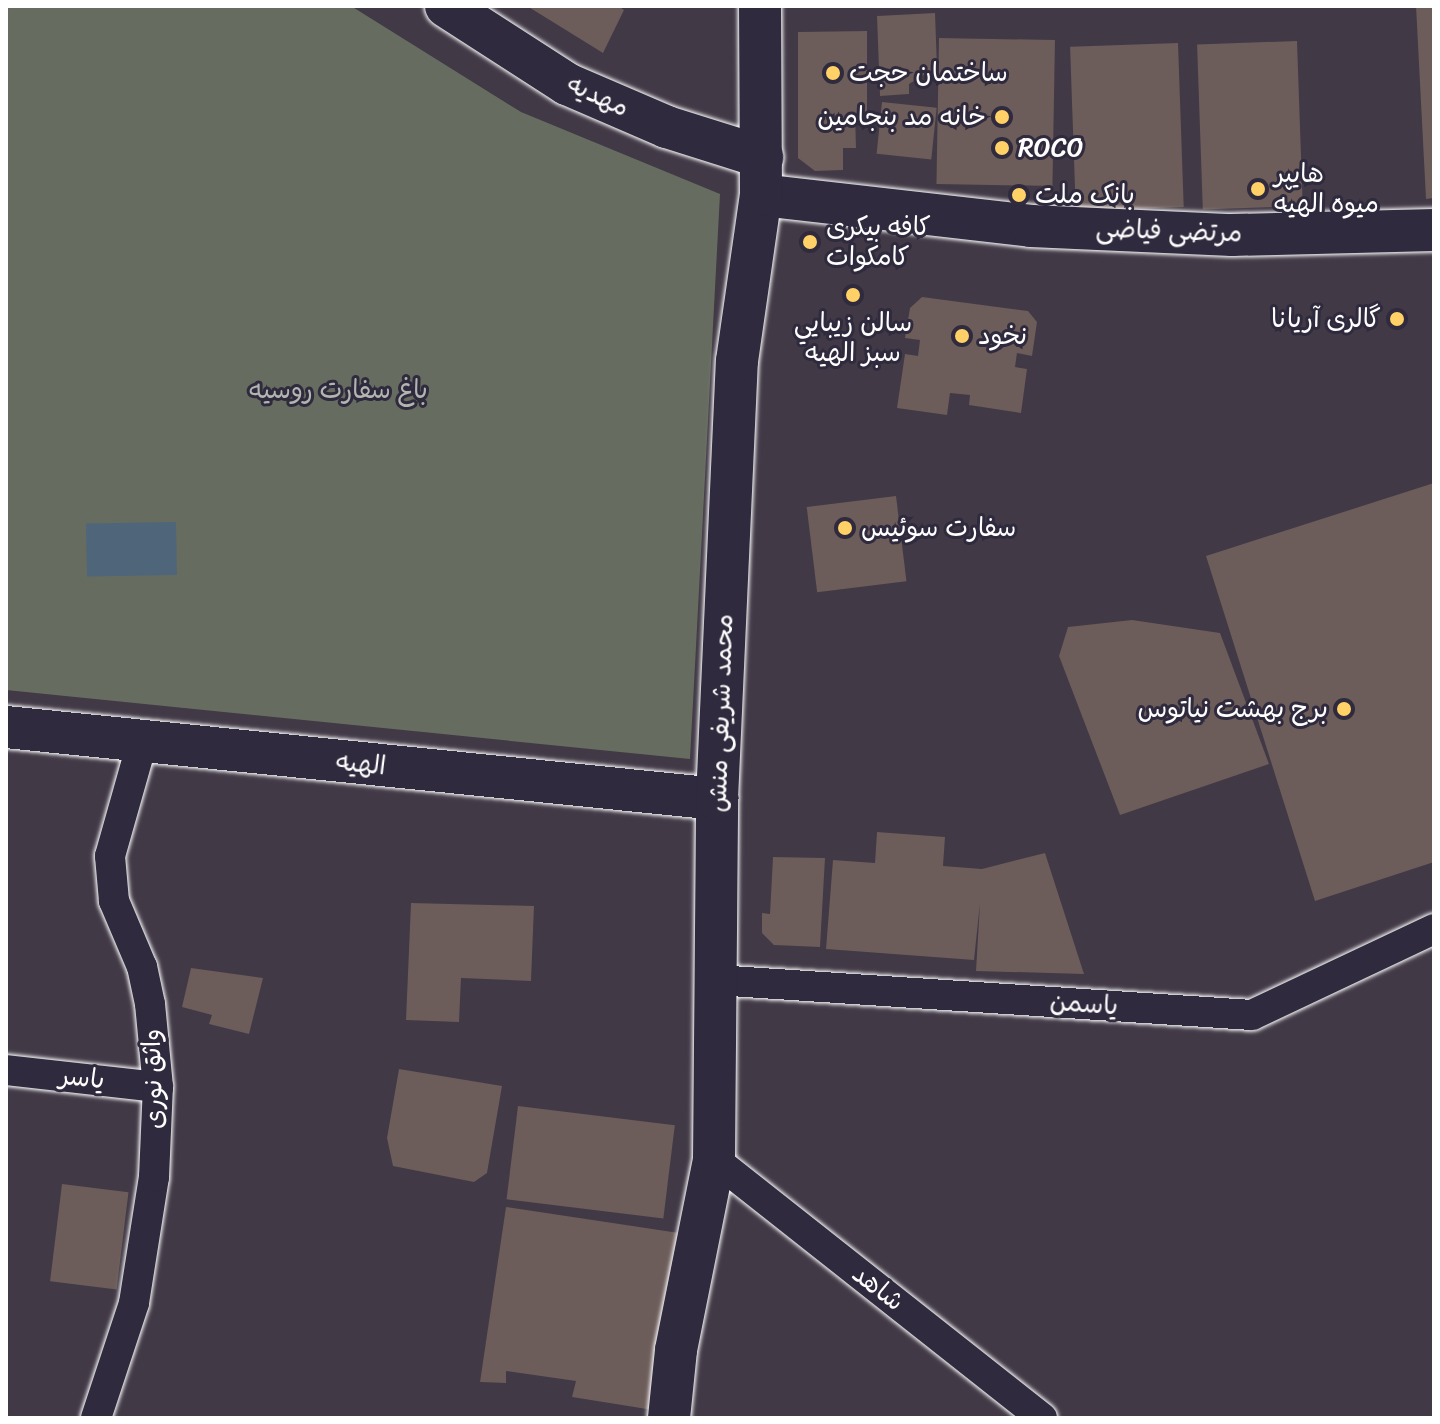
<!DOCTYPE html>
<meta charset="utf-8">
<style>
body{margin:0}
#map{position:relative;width:1440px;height:1424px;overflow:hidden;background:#413946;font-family:Sriracha,"Playpen Sans Arabic",sans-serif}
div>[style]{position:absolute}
.green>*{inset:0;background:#666d60}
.water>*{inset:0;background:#4f657a;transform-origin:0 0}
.building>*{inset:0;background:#6c5c5a;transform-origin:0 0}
.roads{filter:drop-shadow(0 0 2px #fff) drop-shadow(0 0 2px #fff)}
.street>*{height:30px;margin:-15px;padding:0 15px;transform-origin:15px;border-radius:15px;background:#2f2a3d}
.secondary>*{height:42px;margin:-21px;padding:0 21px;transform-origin:21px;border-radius:21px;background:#2f2a3d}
.dots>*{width:22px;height:22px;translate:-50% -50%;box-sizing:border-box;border:4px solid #2f2a3d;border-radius:50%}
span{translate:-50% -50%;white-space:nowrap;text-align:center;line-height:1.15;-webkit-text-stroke:6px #2f2a3d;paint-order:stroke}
.poi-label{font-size:26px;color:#fff}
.left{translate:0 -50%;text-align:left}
.right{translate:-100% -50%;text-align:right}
.street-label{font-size:26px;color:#fff}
.park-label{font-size:26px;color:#b2b6b0}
.frame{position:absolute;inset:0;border:8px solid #fff;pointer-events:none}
</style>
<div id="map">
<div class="green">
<div style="clip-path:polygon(6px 6px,351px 6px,521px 112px,720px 194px,690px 759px,6px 690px)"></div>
</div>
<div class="water">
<div style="left:176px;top:522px;width:53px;height:90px;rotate:89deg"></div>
</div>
<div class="building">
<div style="clip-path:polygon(527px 6px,618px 6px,624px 10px,603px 53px)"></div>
<div style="clip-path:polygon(1416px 6px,1434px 6px,1434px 198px,1426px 199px)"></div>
<div style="clip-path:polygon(935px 13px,937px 67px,909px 84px,909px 94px,880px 96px,877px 16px)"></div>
<div style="clip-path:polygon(867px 31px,867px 113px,855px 113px,856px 148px,843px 148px,843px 170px,815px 171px,798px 158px,798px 32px)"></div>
<div style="left:939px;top:38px;width:116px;height:146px;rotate:1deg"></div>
<div style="left:1297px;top:41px;width:165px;height:100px;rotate:88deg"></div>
<div style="left:1178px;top:43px;width:164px;height:108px;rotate:88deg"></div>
<div style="left:882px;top:102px;width:55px;height:52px;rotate:6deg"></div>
<div style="clip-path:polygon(922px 297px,1028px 311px,1037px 322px,1032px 356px,1017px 353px,1015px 367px,1027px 369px,1021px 413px,969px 405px,970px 395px,950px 393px,947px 415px,897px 408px,905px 354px,918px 356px,920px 340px,905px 338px,910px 308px)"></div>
<div style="clip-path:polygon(1434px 483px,1434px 862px,1315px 901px,1206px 556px)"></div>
<div style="left:896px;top:496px;width:86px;height:90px;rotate:83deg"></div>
<div style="clip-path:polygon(1132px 620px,1220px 633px,1269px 764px,1120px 815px,1059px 656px,1068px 627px)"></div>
<div style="clip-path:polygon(877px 832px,945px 837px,943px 866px,982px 869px,1045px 853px,1084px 974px,976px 971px,980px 903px,974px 960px,826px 949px,833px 860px,875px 863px)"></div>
<div style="clip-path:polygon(773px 857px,825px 858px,820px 947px,774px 945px,762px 933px,762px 913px,770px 914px)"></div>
<div style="clip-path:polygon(411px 903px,534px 906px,531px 981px,461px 978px,459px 1022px,406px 1020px)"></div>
<div style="clip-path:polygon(191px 968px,263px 978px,249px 1034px,209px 1024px,212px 1015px,182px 1007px)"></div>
<div style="clip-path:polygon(399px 1069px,502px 1086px,487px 1173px,474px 1182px,393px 1166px,387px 1138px)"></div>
<div style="left:518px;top:1106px;width:158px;height:94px;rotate:7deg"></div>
<div style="left:62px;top:1184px;width:67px;height:98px;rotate:7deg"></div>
<div style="clip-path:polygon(506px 1207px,679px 1233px,653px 1410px,572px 1397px,576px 1381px,506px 1371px,506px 1383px,480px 1382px)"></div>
</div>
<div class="roads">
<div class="street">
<div style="left:715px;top:980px;width:538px;rotate:3.73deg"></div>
<div style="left:1252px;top:1015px;width:201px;rotate:-25.3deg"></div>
<div style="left:6px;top:1070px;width:153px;rotate:6.4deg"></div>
<div style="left:714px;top:1159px;width:418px;rotate:38.3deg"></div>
<div style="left:96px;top:1418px;width:121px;rotate:-71.7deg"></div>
<div style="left:134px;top:1303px;width:128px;rotate:-81deg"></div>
<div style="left:154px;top:1177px;width:90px;rotate:-87.5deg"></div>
<div style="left:158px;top:1087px;width:83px;rotate:-95.5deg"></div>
<div style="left:150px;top:1004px;width:38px;rotate:-102deg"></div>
<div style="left:142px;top:967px;width:72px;rotate:-113deg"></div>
<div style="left:114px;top:901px;width:45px;rotate:-95.1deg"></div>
<div style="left:110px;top:856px;width:117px;rotate:-74.2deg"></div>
</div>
<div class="secondary">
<div style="left:446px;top:6px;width:144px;rotate:32.8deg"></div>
<div style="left:567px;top:84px;width:109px;rotate:23.3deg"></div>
<div style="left:667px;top:127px;width:100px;rotate:17.5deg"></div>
<div style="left:761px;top:195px;width:272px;rotate:6.5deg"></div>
<div style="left:1031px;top:226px;width:201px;rotate:2.6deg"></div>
<div style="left:1232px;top:235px;width:202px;rotate:-1.4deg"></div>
<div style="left:6px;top:727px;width:715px;rotate:5.78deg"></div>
<div style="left:669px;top:1418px;width:68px;rotate:-84.1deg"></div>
<div style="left:676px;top:1350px;width:195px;rotate:-78.7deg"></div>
<div style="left:714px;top:1159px;width:360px;rotate:-89.5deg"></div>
<div style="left:717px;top:799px;width:438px;rotate:-87.4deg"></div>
<div style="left:737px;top:361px;width:168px;rotate:-81.8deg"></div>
<div style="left:761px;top:195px;width:189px;rotate:-90.3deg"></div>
</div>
</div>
<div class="dots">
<div style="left:833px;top:73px;background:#ffd166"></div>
<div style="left:1002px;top:117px;background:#ffd166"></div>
<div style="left:1002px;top:148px;background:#ffd166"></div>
<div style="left:1258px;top:189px;background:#ffd166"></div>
<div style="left:1019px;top:195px;background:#ffd166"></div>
<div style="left:810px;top:242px;background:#ffd166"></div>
<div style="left:853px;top:295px;background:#ffd166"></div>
<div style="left:1397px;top:319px;background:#ffd166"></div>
<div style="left:962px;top:336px;background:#ffd166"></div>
<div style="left:845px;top:528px;background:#ffd166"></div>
<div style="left:1344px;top:709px;background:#ffd166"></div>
</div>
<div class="poi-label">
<span class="left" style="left:849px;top:73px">ساختمان حجت</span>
<span class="right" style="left:986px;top:117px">خانه مد بنجامین</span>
<span class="left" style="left:1018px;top:148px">ROCO</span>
<span class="left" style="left:1274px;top:189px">هایپر<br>میوه الهیه</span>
<span class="left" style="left:1035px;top:195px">بانک ملت</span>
<span class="left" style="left:826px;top:242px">کافه بیکری<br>کامکوات</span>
<span class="right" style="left:1381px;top:319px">گالری آریانا</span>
<span style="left:853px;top:338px">سالن زيبايي<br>سبز الهیه</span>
<span class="left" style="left:978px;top:336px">نخود</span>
<span class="left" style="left:861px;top:528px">سفارت سوئیس</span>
<span class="right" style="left:1328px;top:709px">برج بهشت نیاتوس</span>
</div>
<div class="street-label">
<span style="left:598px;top:96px;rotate:25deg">مهدیه</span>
<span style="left:1169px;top:231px;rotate:2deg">مرتضی فیاضی</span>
<span style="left:721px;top:713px;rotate:-88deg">محمد شریفی منش</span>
<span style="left:361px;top:764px;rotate:6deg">الهیه</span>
<span style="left:1084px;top:1004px;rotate:4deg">یاسمن</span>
<span style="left:82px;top:1078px;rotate:6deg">یاسر</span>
<span style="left:153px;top:1079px;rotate:-92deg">واثق نوری</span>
<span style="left:878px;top:1288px;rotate:38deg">شاهد</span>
</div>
<div class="park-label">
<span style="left:338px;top:390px">باغ سفارت روسیه</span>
</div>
<div class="frame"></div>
</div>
